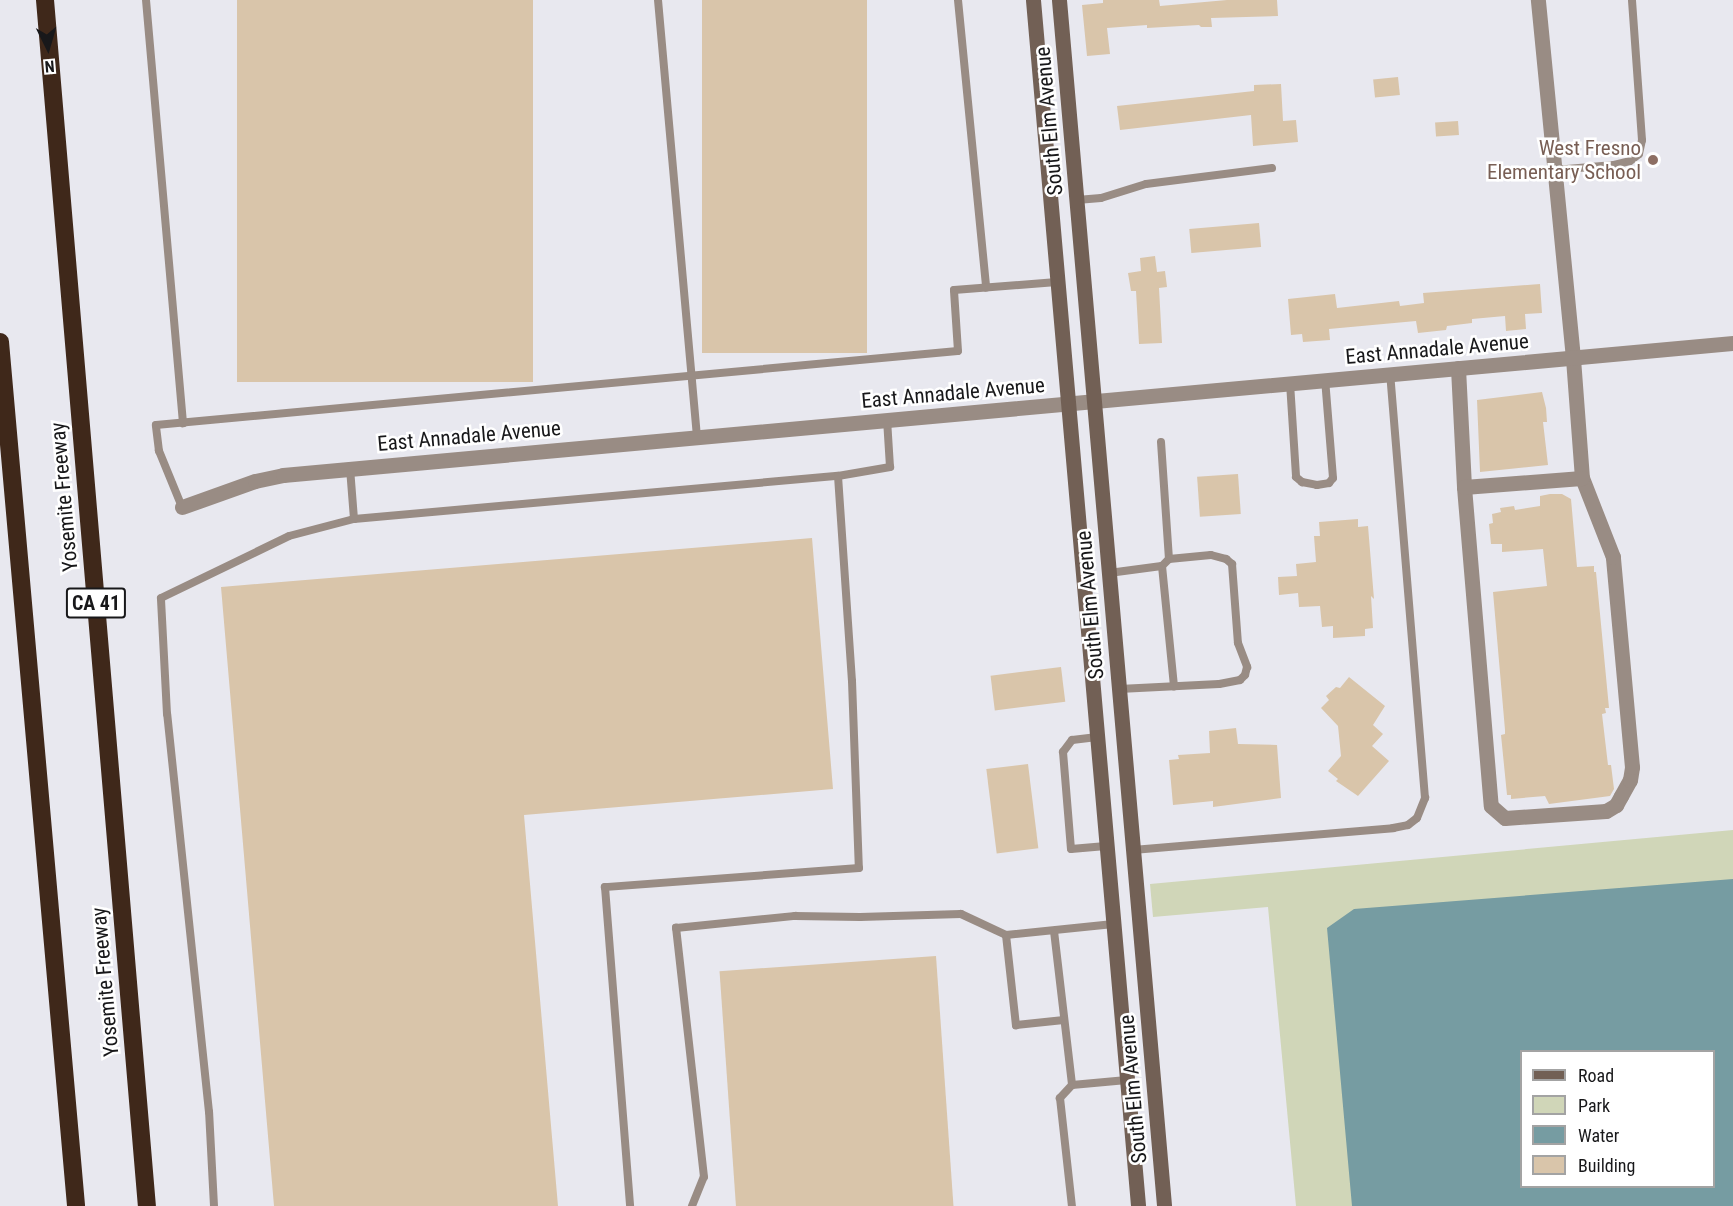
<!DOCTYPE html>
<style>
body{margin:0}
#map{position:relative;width:1733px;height:1206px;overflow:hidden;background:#e8e8ef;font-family:"Roboto Condensed",sans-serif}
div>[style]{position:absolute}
.green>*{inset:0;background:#d0d6b8}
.water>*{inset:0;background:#769ca2}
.building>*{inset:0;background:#d9c5aa;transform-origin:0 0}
.service>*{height:8px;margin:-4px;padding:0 4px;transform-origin:4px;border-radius:4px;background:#998c84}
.minor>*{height:15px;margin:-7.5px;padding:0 7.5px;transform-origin:7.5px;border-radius:7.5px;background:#998c84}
.secondary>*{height:15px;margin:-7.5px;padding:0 7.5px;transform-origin:7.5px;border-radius:7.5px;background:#726055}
.motorway>*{height:18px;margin:-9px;padding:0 9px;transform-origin:9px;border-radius:9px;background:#3f281a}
.dots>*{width:16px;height:16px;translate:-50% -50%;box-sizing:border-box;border:3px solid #fff;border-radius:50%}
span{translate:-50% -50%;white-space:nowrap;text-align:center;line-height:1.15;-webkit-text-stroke:5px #fff;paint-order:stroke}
.shield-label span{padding:2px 4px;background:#fff;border:2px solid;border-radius:4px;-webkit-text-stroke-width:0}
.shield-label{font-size:20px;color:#18181a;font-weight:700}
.street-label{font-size:21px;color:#18181a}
.education-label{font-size:21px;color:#785e54}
.right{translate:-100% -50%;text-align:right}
.legend{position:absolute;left:1520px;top:1050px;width:195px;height:138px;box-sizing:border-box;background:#fff;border:2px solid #a3a3a3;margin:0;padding:8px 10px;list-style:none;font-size:18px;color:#18181a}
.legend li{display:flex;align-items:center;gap:12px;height:30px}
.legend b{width:30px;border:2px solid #a3a3a3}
.north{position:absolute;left:18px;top:18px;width:60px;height:60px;-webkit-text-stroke:4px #fff;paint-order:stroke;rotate:175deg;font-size:16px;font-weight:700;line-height:24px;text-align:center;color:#18181a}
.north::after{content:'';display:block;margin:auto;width:21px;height:27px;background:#18181a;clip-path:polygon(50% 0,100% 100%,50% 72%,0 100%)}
</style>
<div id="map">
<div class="green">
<div style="clip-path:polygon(evenodd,1733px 830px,1733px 1206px,1296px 1206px,1268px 907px,1153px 917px,1150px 884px,1733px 830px,1522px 1052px,1714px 1052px,1714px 1186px,1522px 1186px,1522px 1052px)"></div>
</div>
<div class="water">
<div style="clip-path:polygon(evenodd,1733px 879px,1733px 1206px,1352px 1206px,1327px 928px,1354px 909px,1733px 879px,1522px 1052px,1714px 1052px,1714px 1186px,1522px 1186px,1522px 1052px)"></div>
</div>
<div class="building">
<div style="left:237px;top:0;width:296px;height:382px"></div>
<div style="left:702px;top:0;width:165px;height:353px"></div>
<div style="clip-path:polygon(1103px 0,1159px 0,1160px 6px,1227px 0,1277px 0,1278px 16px,1211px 18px,1212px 27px,1201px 27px,1199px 25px,1147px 28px,1147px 25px,1107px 28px,1110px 54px,1087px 56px,1082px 5px,1103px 3px)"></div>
<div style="left:1398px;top:77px;width:18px;height:25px;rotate:84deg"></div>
<div style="clip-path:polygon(1281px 84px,1283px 121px,1296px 120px,1298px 142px,1253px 146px,1251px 115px,1120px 130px,1117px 106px,1254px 91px,1254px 85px)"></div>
<div style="left:1458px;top:121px;width:14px;height:23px;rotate:86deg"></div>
<div style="left:1259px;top:223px;width:24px;height:70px;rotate:85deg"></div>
<div style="clip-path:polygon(1155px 256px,1157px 272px,1165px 271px,1167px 287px,1159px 288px,1162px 343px,1139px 344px,1136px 291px,1131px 291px,1128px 273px,1141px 271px,1140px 258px)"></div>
<div style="clip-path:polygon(1540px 284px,1542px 313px,1525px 314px,1526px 329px,1506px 331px,1505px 316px,1472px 319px,1472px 323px,1447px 326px,1446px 330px,1418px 333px,1416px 321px,1329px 329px,1330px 340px,1303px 342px,1302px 334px,1291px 335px,1288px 299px,1335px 294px,1337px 308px,1399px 301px,1400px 306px,1424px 303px,1423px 293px)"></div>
<div style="clip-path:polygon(1542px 392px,1546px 408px,1547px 422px,1543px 422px,1548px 465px,1480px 472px,1477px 400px)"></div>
<div style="left:1238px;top:474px;width:40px;height:41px;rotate:86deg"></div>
<div style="clip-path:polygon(1550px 494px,1562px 494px,1571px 499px,1577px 567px,1594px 566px,1594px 572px,1596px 572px,1609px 708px,1605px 708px,1606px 713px,1602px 714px,1608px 765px,1611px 765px,1614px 789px,1610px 796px,1549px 804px,1545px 796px,1511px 799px,1511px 795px,1507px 795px,1501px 735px,1505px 734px,1505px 730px,1493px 592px,1547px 586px,1543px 549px,1502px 552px,1502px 544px,1491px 544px,1489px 524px,1493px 523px,1492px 514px,1501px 512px,1500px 508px,1514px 506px,1515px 510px,1540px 506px,1540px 496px)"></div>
<div style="clip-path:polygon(1358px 519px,1358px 527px,1368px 526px,1374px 599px,1371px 596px,1373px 628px,1365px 629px,1365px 636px,1333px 638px,1333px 626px,1322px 627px,1320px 606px,1299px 607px,1298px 593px,1279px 595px,1278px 577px,1297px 576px,1296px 564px,1316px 562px,1314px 536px,1320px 536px,1319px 522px)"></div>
<div style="clip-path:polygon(812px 538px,833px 789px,524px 815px,558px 1206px,274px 1206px,221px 587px)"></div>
<div style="left:1061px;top:667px;width:35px;height:71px;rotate:83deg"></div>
<div style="clip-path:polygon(1349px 677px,1385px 706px,1373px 725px,1383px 734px,1372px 746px,1389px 761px,1358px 796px,1336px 781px,1338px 779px,1328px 771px,1341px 756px,1338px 726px,1321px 708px,1329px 700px,1326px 696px,1336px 687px,1340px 688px)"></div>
<div style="clip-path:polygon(1236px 728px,1238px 744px,1277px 745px,1281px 798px,1213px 807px,1213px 801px,1173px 805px,1169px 760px,1179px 759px,1178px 755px,1210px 753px,1209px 731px)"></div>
<div style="left:1028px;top:764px;width:85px;height:42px;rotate:83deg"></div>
<div style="left:936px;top:956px;width:251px;height:217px;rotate:86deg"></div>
</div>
<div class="service">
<div style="left:146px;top:0;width:425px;rotate:85deg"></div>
<div style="left:658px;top:0;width:438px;rotate:84.9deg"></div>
<div style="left:958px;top:0;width:289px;rotate:84.4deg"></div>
<div style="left:1555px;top:170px;width:59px;rotate:-4.8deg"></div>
<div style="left:1614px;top:165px;width:16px;rotate:-14deg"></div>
<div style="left:1630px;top:161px;width:11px;rotate:-38deg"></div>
<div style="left:1639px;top:154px;width:14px;rotate:-78deg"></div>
<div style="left:1642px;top:140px;width:140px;rotate:-94.1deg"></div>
<div style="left:1077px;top:200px;width:24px;rotate:-5deg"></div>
<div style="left:1101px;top:198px;width:47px;rotate:-17.3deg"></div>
<div style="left:1146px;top:184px;width:127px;rotate:-7.2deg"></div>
<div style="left:1290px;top:383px;width:94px;rotate:86.3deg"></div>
<div style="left:1296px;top:477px;width:8px;rotate:40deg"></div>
<div style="left:1302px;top:482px;width:15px;rotate:11deg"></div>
<div style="left:1317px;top:485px;width:12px;rotate:-9deg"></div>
<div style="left:1329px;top:483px;width:6px;rotate:-51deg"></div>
<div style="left:1333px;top:478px;width:99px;rotate:-94.6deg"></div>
<div style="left:1161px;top:442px;width:117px;rotate:86.1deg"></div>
<div style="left:838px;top:476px;width:53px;rotate:-9.8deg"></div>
<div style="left:890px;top:467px;width:48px;rotate:-93.6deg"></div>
<div style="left:182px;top:507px;width:61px;rotate:-112.3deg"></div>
<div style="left:159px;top:451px;width:26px;rotate:-97deg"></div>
<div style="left:156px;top:425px;width:805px;rotate:-5.27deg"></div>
<div style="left:958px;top:351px;width:61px;rotate:-93.8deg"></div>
<div style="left:954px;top:290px;width:103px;rotate:-4.4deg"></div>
<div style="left:354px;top:519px;width:486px;rotate:-5.1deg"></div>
<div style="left:838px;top:476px;width:205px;rotate:86.1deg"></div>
<div style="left:852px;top:681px;width:187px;rotate:87.9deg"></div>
<div style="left:859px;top:868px;width:255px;rotate:175.7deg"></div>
<div style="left:605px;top:887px;width:320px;rotate:85.5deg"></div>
<div style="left:1162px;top:566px;width:121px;rotate:84.3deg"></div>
<div style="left:1109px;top:573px;width:53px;rotate:-7.5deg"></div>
<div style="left:1162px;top:566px;width:10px;rotate:-45deg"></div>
<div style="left:1169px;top:559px;width:42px;rotate:-5.4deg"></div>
<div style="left:1211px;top:555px;width:16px;rotate:15deg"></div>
<div style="left:1226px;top:559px;width:8px;rotate:40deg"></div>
<div style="left:1232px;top:564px;width:79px;rotate:85.7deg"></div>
<div style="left:1238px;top:643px;width:26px;rotate:69deg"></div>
<div style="left:1247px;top:667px;width:8px;rotate:104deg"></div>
<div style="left:1245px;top:675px;width:7px;rotate:135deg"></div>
<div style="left:1240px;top:680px;width:21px;rotate:169deg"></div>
<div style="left:1219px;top:684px;width:100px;rotate:177.1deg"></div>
<div style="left:1097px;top:737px;width:25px;rotate:173deg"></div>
<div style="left:1072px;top:740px;width:15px;rotate:127deg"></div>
<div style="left:1063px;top:752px;width:97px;rotate:85.3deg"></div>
<div style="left:1071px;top:849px;width:35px;rotate:-5deg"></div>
<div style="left:1133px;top:850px;width:261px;rotate:-4.8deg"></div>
<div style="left:1393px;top:828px;width:15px;rotate:-11deg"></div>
<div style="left:1408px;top:825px;width:11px;rotate:-38deg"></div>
<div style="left:1417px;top:818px;width:22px;rotate:-68deg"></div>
<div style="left:1425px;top:798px;width:425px;rotate:-94.7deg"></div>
<div style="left:1054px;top:931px;width:155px;rotate:83.3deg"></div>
<div style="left:1072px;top:1085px;width:18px;rotate:133deg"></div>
<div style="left:1060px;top:1098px;width:109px;rotate:83.7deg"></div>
<div style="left:1006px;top:935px;width:91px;rotate:83.7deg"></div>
<div style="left:1016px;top:1025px;width:48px;rotate:-5.9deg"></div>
<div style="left:1072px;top:1085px;width:55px;rotate:-5.2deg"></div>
<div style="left:214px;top:1206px;width:94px;rotate:-93deg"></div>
<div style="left:209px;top:1112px;width:400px;rotate:-96deg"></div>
<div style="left:167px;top:714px;width:116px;rotate:-93deg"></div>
<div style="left:161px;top:598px;width:142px;rotate:-25.8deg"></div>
<div style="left:289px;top:536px;width:67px;rotate:-14.7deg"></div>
<div style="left:354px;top:519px;width:51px;rotate:-94.5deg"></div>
<div style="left:692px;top:1206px;width:31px;rotate:-68deg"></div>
<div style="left:704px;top:1177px;width:251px;rotate:-96.4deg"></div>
<div style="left:676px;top:928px;width:120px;rotate:-5.8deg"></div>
<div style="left:795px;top:916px;width:65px;rotate:0.9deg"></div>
<div style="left:860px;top:917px;width:101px;rotate:-1.7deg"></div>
<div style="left:961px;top:914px;width:50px;rotate:25deg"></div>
<div style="left:1006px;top:935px;width:108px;rotate:-5.9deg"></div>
</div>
<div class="minor">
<div style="left:1458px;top:368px;width:119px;rotate:87.1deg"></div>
<div style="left:1464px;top:487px;width:320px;rotate:85.2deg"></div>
<div style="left:1491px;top:806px;width:18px;rotate:41deg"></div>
<div style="left:1505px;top:818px;width:101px;rotate:-4deg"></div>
<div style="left:1606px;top:811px;width:12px;rotate:-31deg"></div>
<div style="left:1616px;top:805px;width:10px;rotate:-61deg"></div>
<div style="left:1621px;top:796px;width:18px;rotate:-61deg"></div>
<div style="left:1630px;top:780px;width:13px;rotate:-81deg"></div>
<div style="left:1632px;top:767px;width:211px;rotate:-95.2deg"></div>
<div style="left:1613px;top:557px;width:85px;rotate:-111.4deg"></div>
<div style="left:1582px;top:478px;width:120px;rotate:-94.3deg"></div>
<div style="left:1573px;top:358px;width:360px;rotate:-95.6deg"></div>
<div style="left:1464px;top:487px;width:118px;rotate:-4.4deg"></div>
<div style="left:182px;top:507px;width:77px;rotate:-19.6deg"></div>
<div style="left:255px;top:481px;width:29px;rotate:-12deg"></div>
<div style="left:283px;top:475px;width:1456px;rotate:-5.2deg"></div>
</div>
<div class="secondary">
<div style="left:1033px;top:0;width:1211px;rotate:85.02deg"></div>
<div style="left:1059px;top:0;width:1211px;rotate:85.02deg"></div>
</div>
<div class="motorway">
<div style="left:45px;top:0;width:1210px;rotate:85.17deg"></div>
<div style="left:0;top:342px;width:867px;rotate:84.97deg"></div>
</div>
<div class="dots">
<div style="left:1653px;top:160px;background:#8d6e63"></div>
</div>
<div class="shield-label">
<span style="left:96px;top:603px">CA 41</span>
</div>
<div class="street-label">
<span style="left:1049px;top:121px;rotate:-95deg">South Elm Avenue</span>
<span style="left:1437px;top:349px;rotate:-5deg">East Annadale Avenue</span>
<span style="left:953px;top:393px;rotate:-5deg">East Annadale Avenue</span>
<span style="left:469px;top:436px;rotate:-5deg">East Annadale Avenue</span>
<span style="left:64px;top:497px;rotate:-95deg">Yosemite Freeway</span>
<span style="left:1090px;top:605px;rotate:-95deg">South Elm Avenue</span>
<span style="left:105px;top:982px;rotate:-95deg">Yosemite Freeway</span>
<span style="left:1133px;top:1089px;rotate:-95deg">South Elm Avenue</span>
</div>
<div class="education-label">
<span class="right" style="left:1641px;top:160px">West Fresno<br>Elementary School</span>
</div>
<ul class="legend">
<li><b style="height:8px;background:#726055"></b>Road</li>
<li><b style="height:16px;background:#d0d6b8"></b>Park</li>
<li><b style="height:16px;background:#769ca2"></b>Water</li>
<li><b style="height:16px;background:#d9c5aa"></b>Building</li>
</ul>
<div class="north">N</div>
</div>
